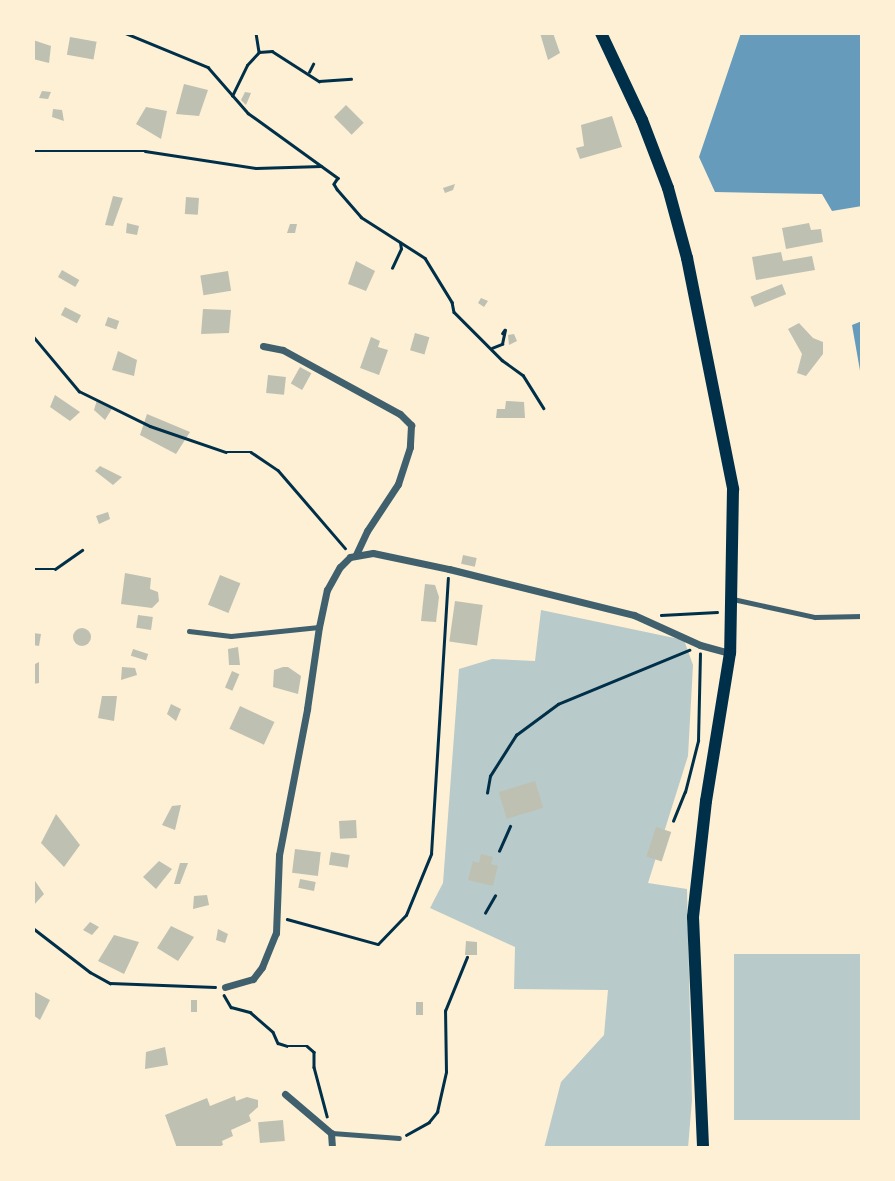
<!DOCTYPE html>
<style>
body{margin:0}
#map{position:relative;width:895px;height:1181px;overflow:hidden;background:#fdf0d5;font-family:Signika,sans-serif}
div>[style]{position:absolute}
.green>*{inset:0;background:#b9caca;transform-origin:0 0}
.water>*{inset:0;background:#669bbc}
.building>*{inset:0;background:#bec0b2;transform-origin:0 0}
.round{border-radius:50%}
.path>*{height:2.5px;margin:-1.25px;padding:0 1.25px;transform-origin:1.25px;border-radius:1.25px;background:#003049}
.service>*{height:4.5px;margin:-2.25px;padding:0 2.25px;transform-origin:2.25px;border-radius:2.25px;background:#3f606c}
.minor>*{height:7px;margin:-3.5px;padding:0 3.5px;transform-origin:3.5px;border-radius:3.5px;background:#3f606c}
.primary>*{height:12px;margin:-6px;padding:0 6px;transform-origin:6px;border-radius:6px;background:#003049}
span{translate:-50% -50%;white-space:nowrap;text-align:center;line-height:1.15;-webkit-text-stroke:5px #fdf0d5;paint-order:stroke}
.frame{position:absolute;inset:0;border:35px solid #fdf0d5;pointer-events:none}
</style>
<div id="map">
<div class="green">
<div style="clip-path:polygon(541px 610px,684px 640px,693px 665px,688px 756px,648px 883px,687px 889px,692px 1100px,688px 1148px,544px 1148px,561px 1082px,604px 1035px,608px 990px,514px 989px,515px 947px,430px 908px,443px 883px,459px 669px,492px 659px,535px 661px)"></div>
<div style="left:862px;top:954px;width:166px;height:128px;rotate:90deg"></div>
</div>
<div class="water">
<div style="clip-path:polygon(741px 33px,862px 33px,862px 206px,832px 211px,822px 194px,715px 192px,699px 157px)"></div>
<div style="clip-path:polygon(862px 321px,862px 382px,852px 325px)"></div>
</div>
<div class="building">
<div style="clip-path:polygon(540px 33px,553px 33px,560px 53px,548px 60px)"></div>
<div style="left:70px;top:37px;width:27px;height:18px;rotate:10deg"></div>
<div style="clip-path:polygon(33px 40px,51px 46px,49px 63px,33px 59px)"></div>
<div style="clip-path:polygon(184px 84px,208px 90px,199px 116px,176px 114px)"></div>
<div style="clip-path:polygon(42px 91px,51px 92px,48px 99px,39px 98px)"></div>
<div style="clip-path:polygon(245px 92px,251px 93px,246px 105px,241px 100px)"></div>
<div style="left:346px;top:105px;width:25px;height:17px;rotate:45deg"></div>
<div style="clip-path:polygon(146px 107px,167px 111px,161px 139px,136px 124px)"></div>
<div style="clip-path:polygon(53px 109px,62px 110px,64px 121px,52px 117px)"></div>
<div style="clip-path:polygon(612px 116px,622px 147px,580px 159px,576px 148px,584px 146px,581px 125px)"></div>
<div style="clip-path:polygon(455px 184px,453px 190px,445px 193px,443px 188px)"></div>
<div style="clip-path:polygon(113px 196px,123px 198px,113px 226px,105px 225px)"></div>
<div style="left:186px;top:197px;width:13px;height:17px;rotate:4deg"></div>
<div style="clip-path:polygon(127px 223px,139px 226px,137px 235px,126px 233px)"></div>
<div style="clip-path:polygon(809px 223px,811px 230px,821px 229px,823px 242px,786px 249px,782px 228px)"></div>
<div style="clip-path:polygon(290px 224px,297px 224px,295px 233px,287px 233px)"></div>
<div style="clip-path:polygon(781px 252px,783px 261px,812px 256px,815px 270px,756px 280px,752px 257px)"></div>
<div style="clip-path:polygon(356px 261px,375px 271px,366px 291px,348px 284px)"></div>
<div style="left:62px;top:270px;width:20px;height:8px;rotate:30deg"></div>
<div style="left:228px;top:271px;width:20px;height:28px;rotate:81deg"></div>
<div style="left:782px;top:284px;width:11px;height:34px;rotate:68deg"></div>
<div style="clip-path:polygon(481px 298px,488px 301px,484px 307px,478px 303px)"></div>
<div style="left:65px;top:307px;width:18px;height:9px;rotate:27deg"></div>
<div style="clip-path:polygon(203px 309px,231px 310px,229px 333px,201px 334px)"></div>
<div style="left:108px;top:317px;width:12px;height:9px;rotate:20deg"></div>
<div style="clip-path:polygon(799px 323px,813px 338px,823px 342px,823px 354px,806px 376px,797px 373px,802px 354px,788px 329px)"></div>
<div style="left:415px;top:333px;width:15px;height:18px;rotate:16deg"></div>
<div style="clip-path:polygon(514px 334px,517px 341px,509px 345px,508px 335px)"></div>
<div style="clip-path:polygon(371px 337px,380px 341px,378px 347px,388px 350px,379px 375px,360px 368px)"></div>
<div style="clip-path:polygon(118px 351px,137px 360px,134px 376px,112px 370px)"></div>
<div style="left:300px;top:367px;width:13px;height:19px;rotate:29deg"></div>
<div style="left:268px;top:375px;width:18px;height:18px;rotate:6deg"></div>
<div style="clip-path:polygon(55px 395px,80px 412px,70px 421px,50px 407px)"></div>
<div style="clip-path:polygon(97px 400px,113px 407px,105px 420px,94px 410px)"></div>
<div style="clip-path:polygon(506px 401px,524px 402px,525px 418px,496px 418px,497px 409px,505px 409px)"></div>
<div style="clip-path:polygon(147px 414px,190px 432px,176px 454px,140px 435px)"></div>
<div style="clip-path:polygon(100px 466px,122px 477px,113px 485px,95px 471px)"></div>
<div style="clip-path:polygon(108px 512px,110px 519px,99px 524px,96px 516px)"></div>
<div style="left:463px;top:555px;width:14px;height:9px;rotate:12deg"></div>
<div style="clip-path:polygon(125px 573px,151px 578px,150px 589px,158px 592px,159px 601px,152px 608px,121px 604px)"></div>
<div style="left:220px;top:575px;width:22px;height:32px;rotate:22deg"></div>
<div style="clip-path:polygon(425px 584px,435px 585px,439px 597px,436px 622px,421px 621px)"></div>
<div style="left:455px;top:601px;width:28px;height:41px;rotate:8deg"></div>
<div style="left:138px;top:615px;width:15px;height:13px;rotate:8deg"></div>
<div class="round" style="left:73px;top:628px;width:18px;height:18px"></div>
<div style="clip-path:polygon(33px 633px,41px 634px,39px 646px,33px 645px)"></div>
<div style="clip-path:polygon(238px 647px,240px 665px,229px 665px,228px 649px)"></div>
<div style="left:133px;top:649px;width:16px;height:7px;rotate:18deg"></div>
<div style="clip-path:polygon(39px 662px,39px 683px,33px 684px,33px 665px)"></div>
<div style="clip-path:polygon(122px 667px,135px 668px,137px 675px,121px 680px)"></div>
<div style="clip-path:polygon(283px 667px,288px 667px,301px 676px,298px 694px,273px 687px,274px 670px)"></div>
<div style="left:232px;top:671px;width:8px;height:18px;rotate:23deg"></div>
<div style="clip-path:polygon(102px 696px,117px 696px,114px 721px,98px 718px)"></div>
<div style="clip-path:polygon(171px 704px,181px 709px,176px 721px,167px 714px)"></div>
<div style="left:240px;top:706px;width:38px;height:25px;rotate:25deg"></div>
<div style="left:535px;top:781px;width:28px;height:38px;rotate:73deg"></div>
<div style="clip-path:polygon(181px 805px,175px 830px,162px 825px,172px 806px)"></div>
<div style="clip-path:polygon(56px 814px,80px 845px,64px 867px,41px 843px)"></div>
<div style="left:356px;top:820px;width:18px;height:17px;rotate:87deg"></div>
<div style="left:656px;top:827px;width:16px;height:31px;rotate:18deg"></div>
<div style="left:295px;top:849px;width:26px;height:24px;rotate:7deg"></div>
<div style="left:331px;top:852px;width:19px;height:13px;rotate:9deg"></div>
<div style="clip-path:polygon(481px 854px,493px 857px,491px 864px,498px 866px,493px 886px,468px 880px,473px 861px,479px 863px)"></div>
<div style="clip-path:polygon(159px 861px,172px 869px,156px 889px,143px 877px)"></div>
<div style="clip-path:polygon(180px 863px,188px 863px,180px 884px,174px 884px)"></div>
<div style="clip-path:polygon(33px 878px,44px 894px,33px 906px)"></div>
<div style="left:300px;top:879px;width:16px;height:9px;rotate:11deg"></div>
<div style="clip-path:polygon(207px 895px,209px 905px,193px 909px,194px 896px)"></div>
<div style="clip-path:polygon(90px 922px,99px 927px,92px 935px,83px 930px)"></div>
<div style="clip-path:polygon(171px 926px,194px 937px,178px 961px,157px 948px)"></div>
<div style="clip-path:polygon(218px 929px,228px 934px,225px 943px,216px 940px)"></div>
<div style="clip-path:polygon(114px 935px,139px 942px,124px 974px,98px 961px)"></div>
<div style="clip-path:polygon(466px 941px,477px 942px,477px 955px,465px 955px)"></div>
<div style="clip-path:polygon(33px 991px,50px 1000px,40px 1020px,33px 1015px)"></div>
<div style="left:191px;top:1000px;width:6px;height:12px"></div>
<div style="left:416px;top:1002px;width:7px;height:13px"></div>
<div style="clip-path:polygon(165px 1047px,168px 1065px,145px 1069px,146px 1052px)"></div>
<div style="clip-path:polygon(235px 1096px,236px 1101px,247px 1097px,258px 1100px,258px 1107px,249px 1115px,251px 1121px,231px 1130px,233px 1136px,222px 1141px,223px 1145px,216px 1148px,177px 1148px,165px 1115px,207px 1098px,210px 1106px)"></div>
<div style="left:283px;top:1120px;width:21px;height:25px;rotate:85deg"></div>
</div>
<div class="path">
<div style="left:125px;top:33px;width:90px;rotate:22.3deg"></div>
<div style="left:208px;top:67px;width:61px;rotate:49deg"></div>
<div style="left:248px;top:113px;width:111px;rotate:35.8deg"></div>
<div style="left:338px;top:178px;width:7px;rotate:124deg"></div>
<div style="left:334px;top:184px;width:6px;rotate:59deg"></div>
<div style="left:337px;top:189px;width:37px;rotate:49deg"></div>
<div style="left:361px;top:217px;width:76px;rotate:32.6deg"></div>
<div style="left:425px;top:258px;width:52px;rotate:58.5deg"></div>
<div style="left:452px;top:302px;width:10px;rotate:79deg"></div>
<div style="left:454px;top:312px;width:68px;rotate:45deg"></div>
<div style="left:502px;top:360px;width:26px;rotate:36deg"></div>
<div style="left:523px;top:375px;width:39px;rotate:58deg"></div>
<div style="left:256px;top:33px;width:19px;rotate:81deg"></div>
<div style="left:309px;top:72px;width:9px;rotate:-63deg"></div>
<div style="left:232px;top:96px;width:34px;rotate:-64deg"></div>
<div style="left:247px;top:65px;width:18px;rotate:-47deg"></div>
<div style="left:259px;top:52px;width:13px;rotate:-4deg"></div>
<div style="left:272px;top:51px;width:56px;rotate:32.6deg"></div>
<div style="left:319px;top:81px;width:32px;rotate:-4deg"></div>
<div style="left:33px;top:151px;width:112px"></div>
<div style="left:145px;top:151px;width:112px;rotate:8.7deg"></div>
<div style="left:256px;top:168px;width:65px;rotate:-1.8deg"></div>
<div style="left:392px;top:268px;width:21px;rotate:-65deg"></div>
<div style="left:401px;top:249px;width:6px;rotate:-99deg"></div>
<div style="left:33px;top:336px;width:72px;rotate:50.1deg"></div>
<div style="left:79px;top:391px;width:79px;rotate:26.2deg"></div>
<div style="left:150px;top:426px;width:80px;rotate:18.9deg"></div>
<div style="left:226px;top:452px;width:25px"></div>
<div style="left:251px;top:452px;width:32px;rotate:34deg"></div>
<div style="left:278px;top:470px;width:103px;rotate:49.3deg"></div>
<div style="left:492px;top:348px;width:11px;rotate:-22deg"></div>
<div style="left:502px;top:344px;width:14px;rotate:-78deg"></div>
<div style="left:505px;top:330px;width:4px;rotate:124deg"></div>
<div style="left:33px;top:569px;width:22px"></div>
<div style="left:55px;top:569px;width:33px;rotate:-35deg"></div>
<div style="left:661px;top:615px;width:56px;rotate:-3.1deg"></div>
<div style="left:487px;top:793px;width:17px;rotate:-80deg"></div>
<div style="left:490px;top:776px;width:49px;rotate:-57.6deg"></div>
<div style="left:516px;top:735px;width:52px;rotate:-36.4deg"></div>
<div style="left:558px;top:704px;width:142px;rotate:-22.4deg"></div>
<div style="left:673px;top:821px;width:31px;rotate:-68deg"></div>
<div style="left:685px;top:792px;width:53px;rotate:-75.7deg"></div>
<div style="left:698px;top:741px;width:87px;rotate:-88.7deg"></div>
<div style="left:499px;top:851px;width:27px;rotate:-66deg"></div>
<div style="left:485px;top:913px;width:20px;rotate:-60deg"></div>
<div style="left:287px;top:919px;width:94px;rotate:15.4deg"></div>
<div style="left:378px;top:944px;width:40px;rotate:-46deg"></div>
<div style="left:406px;top:915px;width:66px;rotate:-67.7deg"></div>
<div style="left:431px;top:854px;width:276px;rotate:-86.5deg"></div>
<div style="left:33px;top:928px;width:72px;rotate:37.7deg"></div>
<div style="left:90px;top:972px;width:23px;rotate:29deg"></div>
<div style="left:110px;top:983px;width:105px;rotate:2.2deg"></div>
<div style="left:224px;top:995px;width:14px;rotate:60deg"></div>
<div style="left:231px;top:1007px;width:20px;rotate:15deg"></div>
<div style="left:250px;top:1012px;width:30px;rotate:41deg"></div>
<div style="left:273px;top:1032px;width:12px;rotate:66deg"></div>
<div style="left:278px;top:1043px;width:9px;rotate:18deg"></div>
<div style="left:287px;top:1046px;width:20px"></div>
<div style="left:307px;top:1046px;width:9px;rotate:41deg"></div>
<div style="left:314px;top:1052px;width:15px;rotate:90deg"></div>
<div style="left:314px;top:1067px;width:51px;rotate:75.1deg"></div>
<div style="left:406px;top:1135px;width:26px;rotate:-29deg"></div>
<div style="left:429px;top:1122px;width:13px;rotate:-51deg"></div>
<div style="left:437px;top:1112px;width:41px;rotate:-77.3deg"></div>
<div style="left:446px;top:1072px;width:61px;rotate:-90.9deg"></div>
<div style="left:445px;top:1011px;width:58px;rotate:-67.8deg"></div>
</div>
<div class="service">
<div style="left:733px;top:599px;width:84px;rotate:12.4deg"></div>
<div style="left:815px;top:617px;width:47px;rotate:-1.2deg"></div>
<div style="left:189px;top:631px;width:42px;rotate:6.8deg"></div>
<div style="left:231px;top:636px;width:88px;rotate:-5.8deg"></div>
<div style="left:332px;top:1133px;width:67px;rotate:4.3deg"></div>
</div>
<div class="minor">
<div style="left:263px;top:346px;width:20px;rotate:11deg"></div>
<div style="left:283px;top:350px;width:133px;rotate:28.7deg"></div>
<div style="left:400px;top:414px;width:16px;rotate:45deg"></div>
<div style="left:411px;top:425px;width:22px;rotate:93deg"></div>
<div style="left:410px;top:447px;width:39px;rotate:108deg"></div>
<div style="left:398px;top:484px;width:56px;rotate:123.4deg"></div>
<div style="left:367px;top:531px;width:26px;rotate:115deg"></div>
<div style="left:225px;top:987px;width:29px;rotate:-16deg"></div>
<div style="left:253px;top:979px;width:15px;rotate:-53deg"></div>
<div style="left:262px;top:967px;width:37px;rotate:-68deg"></div>
<div style="left:276px;top:933px;width:78px;rotate:-87.8deg"></div>
<div style="left:279px;top:855px;width:149px;rotate:-79.1deg"></div>
<div style="left:307px;top:709px;width:83px;rotate:-81.7deg"></div>
<div style="left:319px;top:627px;width:38px;rotate:-78deg"></div>
<div style="left:327px;top:590px;width:26px;rotate:-61deg"></div>
<div style="left:340px;top:567px;width:14px;rotate:-45deg"></div>
<div style="left:350px;top:557px;width:23px;rotate:-10deg"></div>
<div style="left:373px;top:553px;width:78px;rotate:11.9deg"></div>
<div style="left:449px;top:569px;width:191px;rotate:14deg"></div>
<div style="left:634px;top:615px;width:72px;rotate:24.4deg"></div>
<div style="left:700px;top:645px;width:31px;rotate:15deg"></div>
<div style="left:285px;top:1094px;width:60px;rotate:40.3deg"></div>
<div style="left:331px;top:1133px;width:15px;rotate:86deg"></div>
</div>
<div class="primary">
<div style="left:601px;top:33px;width:96px;rotate:64.8deg"></div>
<div style="left:642px;top:120px;width:73px;rotate:69.1deg"></div>
<div style="left:668px;top:188px;width:73px;rotate:74.8deg"></div>
<div style="left:687px;top:258px;width:236px;rotate:78.7deg"></div>
<div style="left:733px;top:489px;width:164px;rotate:91deg"></div>
<div style="left:730px;top:653px;width:150px;rotate:99.2deg"></div>
<div style="left:706px;top:801px;width:117px;rotate:96.4deg"></div>
<div style="left:693px;top:917px;width:231px;rotate:87.5deg"></div>
</div>
<div class="frame"></div>
</div>
